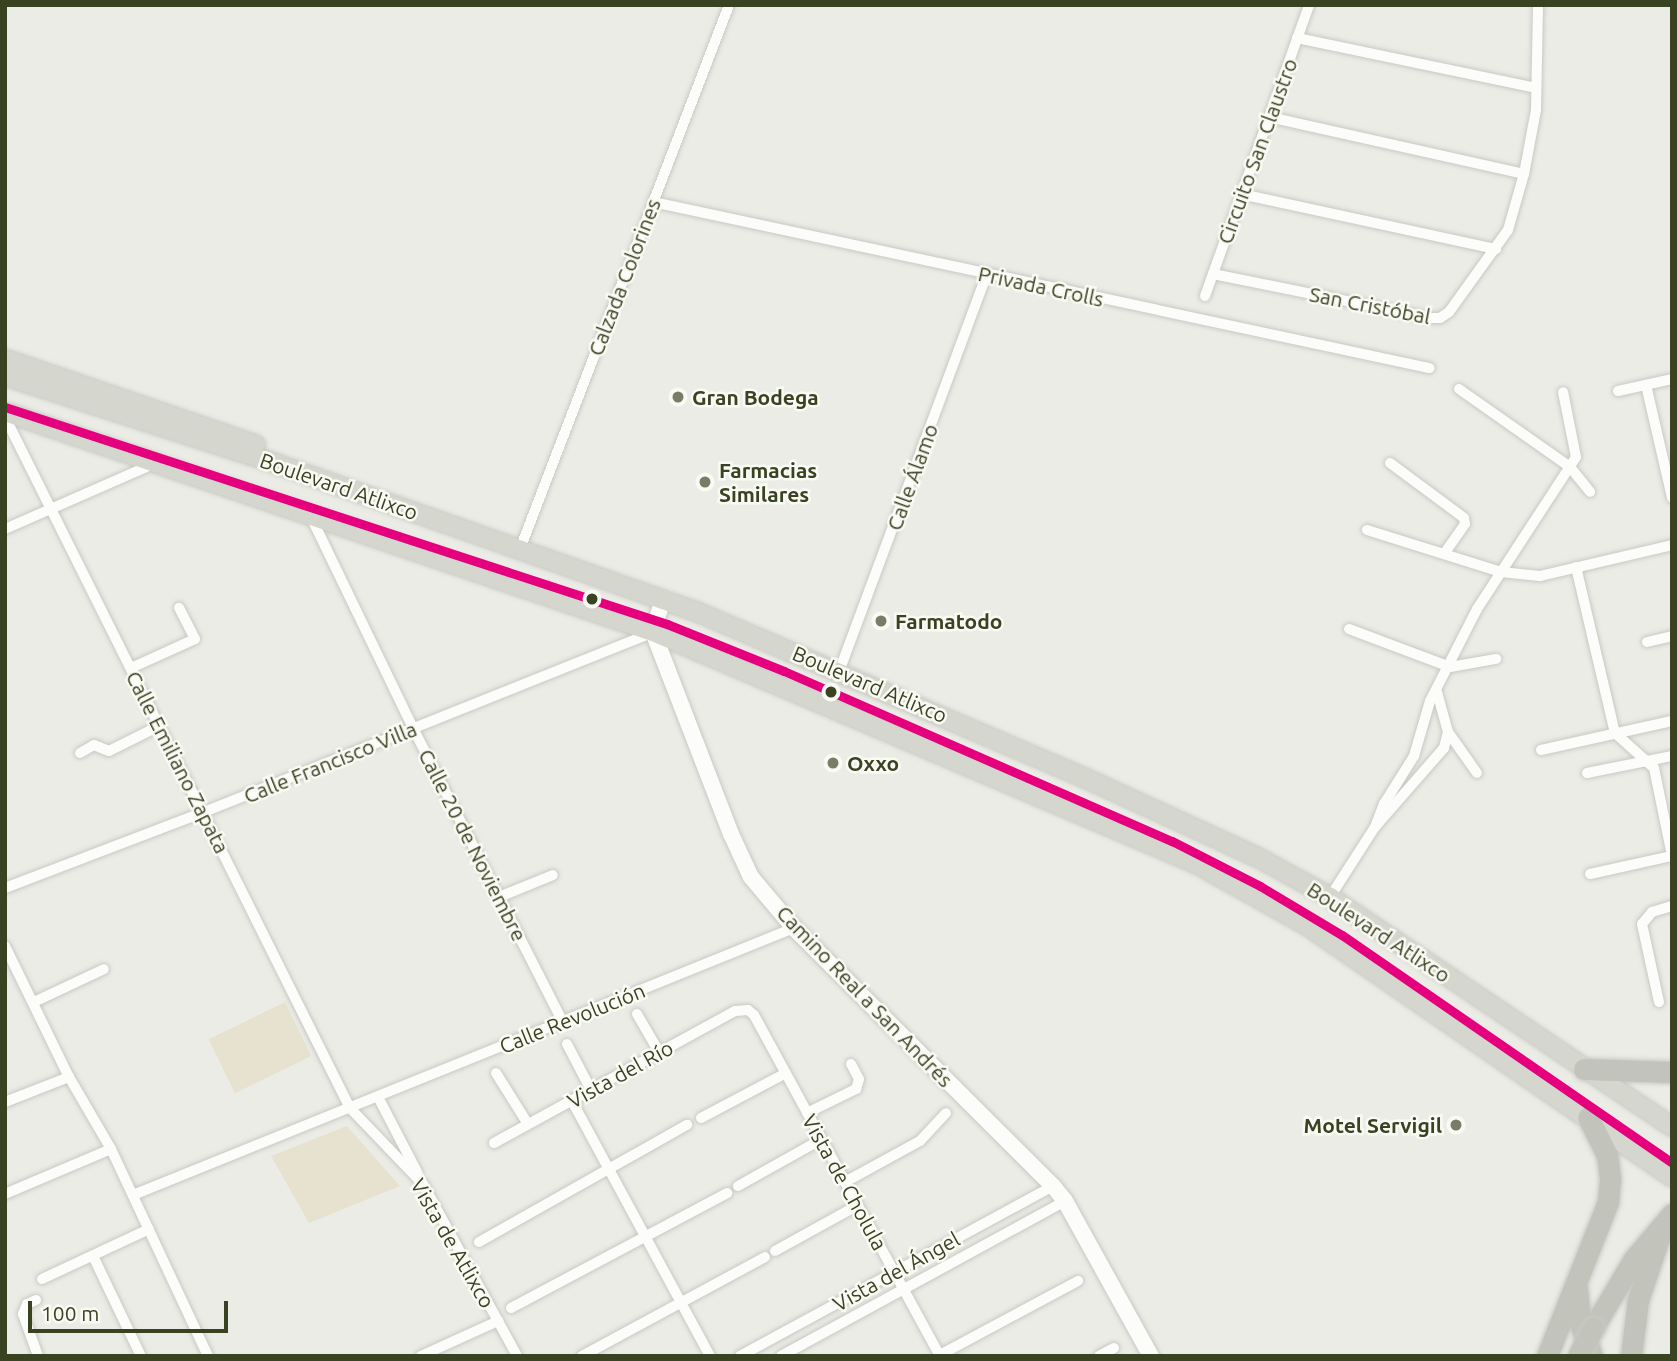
<!DOCTYPE html>
<meta charset="utf-8">
<style>
body{margin:0}
#map{position:relative;width:1677px;height:1361px;overflow:hidden;background:#ecece7;font-family:Ubuntu,sans-serif}
div>[style]{position:absolute}
.green>*{inset:0;background:#e6e2cf;transform-origin:0 0}
.roads{filter:drop-shadow(0 0 2px #c9c9c4) drop-shadow(0 0 2px #c9c9c4)}
.street>*{height:10px;margin:-5px;padding:0 5px;transform-origin:5px;border-radius:5px;background:#fcfcfb}
.secondary>*{height:16px;margin:-8px;padding:0 8px;transform-origin:8px;border-radius:8px;background:#fcfcfb}
.primary>*{height:18px;margin:-9px;padding:0 9px;transform-origin:9px;border-radius:9px;background:#d5d7ce}
.highway>*{height:21px;margin:-10.5px;padding:0 10.5px;transform-origin:10.5px;border-radius:10.5px;background:#c2c4bb}
.bridges{filter:drop-shadow(0 0 2px #c9cbc1) drop-shadow(0 0 2px #c9cbc1)}
.highway-bridge>*{height:21px;margin:-10.5px;padding:0 10.5px;transform-origin:10.5px;border-radius:10.5px;background:#c2c4bb}
.bus-1>*{height:9px;margin:-4.5px;padding:0 4.5px;transform-origin:4.5px;border-radius:4.5px;background:#e5007d}
.dots>*{width:19px;height:19px;translate:-50% -50%;box-sizing:border-box;border:4px solid #fafaf5;border-radius:50%}
span{translate:-50% -50%;white-space:nowrap;text-align:center;line-height:1.15;-webkit-text-stroke:5px #fafaf5;paint-order:stroke}
.street-label{font-size:21px;color:#394221}
.poi-label{font-size:21px;color:#394221;font-weight:700}
.left{translate:0 -50%;text-align:left}
.right{translate:-100% -50%;text-align:right}
.frame{position:absolute;inset:0;border:7px solid #394221;pointer-events:none}
.scale{position:absolute;left:28px;top:1301px;width:200px;height:32px;box-sizing:border-box;border:4px solid #394221;border-top:0;padding-left:9px;font-size:21px;line-height:24px;white-space:nowrap;color:#394221;-webkit-text-stroke:5px #fafaf5;paint-order:stroke}
</style>
<div id="map">
<div class="green">
<div style="left:285px;top:1002px;width:60px;height:85px;rotate:64deg"></div>
<div style="clip-path:polygon(347px 1126px,400px 1186px,309px 1223px,271px 1156px)"></div>
</div>
<div class="roads">
<div class="street">
<div style="left:1297px;top:38px;width:244px;rotate:11.8deg"></div>
<div style="left:1269px;top:117px;width:261px;rotate:12.6deg"></div>
<div style="left:1241px;top:194px;width:261px;rotate:12.2deg"></div>
<div style="left:653px;top:202px;width:794px;rotate:12.07deg"></div>
<div style="left:1213px;top:274px;width:223px;rotate:11.4deg"></div>
<div style="left:1432px;top:318px;width:8px"></div>
<div style="left:1440px;top:318px;width:11px;rotate:-34deg"></div>
<div style="left:1449px;top:312px;width:101px;rotate:-54.3deg"></div>
<div style="left:1508px;top:230px;width:58px;rotate:-74.1deg"></div>
<div style="left:1524px;top:174px;width:65px;rotate:-79.4deg"></div>
<div style="left:1536px;top:110px;width:105px;rotate:-88.9deg"></div>
<div style="left:1205px;top:296px;width:309px;rotate:-70.3deg"></div>
<div style="left:1646px;top:385px;width:116px;rotate:77deg"></div>
<div style="left:1459px;top:389px;width:136px;rotate:35.1deg"></div>
<div style="left:1570px;top:467px;width:32px;rotate:51deg"></div>
<div style="left:1618px;top:391px;width:55px;rotate:-12.5deg"></div>
<div style="left:5px;top:417px;width:772px;rotate:63.47deg"></div>
<div style="left:350px;top:1108px;width:105px;rotate:46.2deg"></div>
<div style="left:423px;top:1184px;width:196px;rotate:61.3deg"></div>
<div style="left:1390px;top:463px;width:92px;rotate:36.6deg"></div>
<div style="left:1464px;top:518px;width:6px;rotate:81deg"></div>
<div style="left:1465px;top:524px;width:35px;rotate:125deg"></div>
<div style="left:311px;top:517px;width:234px;rotate:64.2deg"></div>
<div style="left:413px;top:728px;width:330px;rotate:63deg"></div>
<div style="left:5px;top:529px;width:164px;rotate:-23.7deg"></div>
<div style="left:1367px;top:530px;width:140px;rotate:17.4deg"></div>
<div style="left:1501px;top:572px;width:39px;rotate:6deg"></div>
<div style="left:1540px;top:576px;width:136px;rotate:-13.2deg"></div>
<div style="left:520px;top:549px;width:583px;rotate:-68.98deg"></div>
<div style="left:1576px;top:567px;width:171px;rotate:76.8deg"></div>
<div style="left:1615px;top:733px;width:52px;rotate:41.9deg"></div>
<div style="left:1654px;top:768px;width:90px;rotate:78.4deg"></div>
<div style="left:1349px;top:629px;width:108px;rotate:20.6deg"></div>
<div style="left:1450px;top:667px;width:47px;rotate:-9.9deg"></div>
<div style="left:1647px;top:642px;width:26px;rotate:-13deg"></div>
<div style="left:131px;top:668px;width:70px;rotate:-24.4deg"></div>
<div style="left:195px;top:639px;width:35px;rotate:-117deg"></div>
<div style="left:837px;top:677px;width:430px;rotate:-69.6deg"></div>
<div style="left:1448px;top:732px;width:50px;rotate:54.7deg"></div>
<div style="left:1541px;top:750px;width:134px;rotate:-12.5deg"></div>
<div style="left:80px;top:753px;width:16px;rotate:-30deg"></div>
<div style="left:94px;top:745px;width:16px;rotate:22deg"></div>
<div style="left:109px;top:751px;width:56px;rotate:-26.6deg"></div>
<div style="left:1587px;top:773px;width:87px;rotate:-11.3deg"></div>
<div style="left:1375px;top:827px;width:25px;rotate:-69deg"></div>
<div style="left:1384px;top:804px;width:57px;rotate:-58deg"></div>
<div style="left:1414px;top:756px;width:57px;rotate:-73.8deg"></div>
<div style="left:1430px;top:701px;width:103px;rotate:-62.9deg"></div>
<div style="left:1477px;top:609px;width:181px;rotate:-56.9deg"></div>
<div style="left:1576px;top:457px;width:66px;rotate:-101.3deg"></div>
<div style="left:1590px;top:874px;width:84px;rotate:-12.4deg"></div>
<div style="left:5px;top:888px;width:213px;rotate:-20.9deg"></div>
<div style="left:204px;top:812px;width:484px;rotate:-21.8deg"></div>
<div style="left:499px;top:897px;width:58px;rotate:-22.2deg"></div>
<div style="left:1330px;top:897px;width:83px;rotate:-57.3deg"></div>
<div style="left:1375px;top:827px;width:105px;rotate:-48.9deg"></div>
<div style="left:1444px;top:748px;width:16px;rotate:-76deg"></div>
<div style="left:1448px;top:732px;width:41px;rotate:-105.4deg"></div>
<div style="left:5px;top:946px;width:146px;rotate:64deg"></div>
<div style="left:69px;top:1077px;width:83px;rotate:59.7deg"></div>
<div style="left:111px;top:1149px;width:229px;rotate:64.9deg"></div>
<div style="left:34px;top:1002px;width:77px;rotate:-25.2deg"></div>
<div style="left:1659px;top:1002px;width:80px;rotate:-102.3deg"></div>
<div style="left:1642px;top:924px;width:16px;rotate:-50deg"></div>
<div style="left:1652px;top:912px;width:21px;rotate:-17deg"></div>
<div style="left:637px;top:1014px;width:44px;rotate:59.9deg"></div>
<div style="left:567px;top:1044px;width:52px;rotate:62.4deg"></div>
<div style="left:496px;top:1073px;width:60px;rotate:57.9deg"></div>
<div style="left:378px;top:1097px;width:85px;rotate:62.5deg"></div>
<div style="left:572px;top:1101px;width:290px;rotate:61.6deg"></div>
<div style="left:5px;top:1102px;width:69px;rotate:-21.3deg"></div>
<div style="left:807px;top:1113px;width:55px;rotate:-26.1deg"></div>
<div style="left:856px;top:1089px;width:10px;rotate:-73deg"></div>
<div style="left:859px;top:1079px;width:17px;rotate:-118deg"></div>
<div style="left:701px;top:1118px;width:96px;rotate:-27.9deg"></div>
<div style="left:494px;top:1143px;width:275px;rotate:-28.7deg"></div>
<div style="left:735px;top:1011px;width:13px;rotate:-4deg"></div>
<div style="left:748px;top:1010px;width:8px;rotate:40deg"></div>
<div style="left:754px;top:1015px;width:388px;rotate:61.4deg"></div>
<div style="left:845px;top:1182px;width:85px;rotate:-28.7deg"></div>
<div style="left:920px;top:1141px;width:38px;rotate:-47deg"></div>
<div style="left:738px;top:1186px;width:96px;rotate:-29.2deg"></div>
<div style="left:5px;top:1194px;width:115px;rotate:-23deg"></div>
<div style="left:133px;top:1195px;width:713px;rotate:-22deg"></div>
<div style="left:479px;top:1242px;width:239px;rotate:-29.4deg"></div>
<div style="left:775px;top:1251px;width:95px;rotate:-29deg"></div>
<div style="left:93px;top:1256px;width:111px;rotate:64.4deg"></div>
<div style="left:42px;top:1279px;width:118px;rotate:-25deg"></div>
<div style="left:36px;top:1300px;width:10px;rotate:156deg"></div>
<div style="left:27px;top:1304px;width:11px;rotate:112deg"></div>
<div style="left:23px;top:1314px;width:45px;rotate:70.3deg"></div>
<div style="left:511px;top:1308px;width:245px;rotate:-28deg"></div>
<div style="left:421px;top:1356px;width:85px;rotate:-24.4deg"></div>
<div style="left:582px;top:1356px;width:208px;rotate:-28.4deg"></div>
<div style="left:740px;top:1356px;width:356px;rotate:-28.5deg"></div>
<div style="left:781px;top:1356px;width:324px;rotate:-28.6deg"></div>
<div style="left:938px;top:1356px;width:159px;rotate:-28.2deg"></div>
<div style="left:1099px;top:1356px;width:17px;rotate:-28deg"></div>
</div>
<div class="secondary">
<div style="left:663px;top:599px;width:34px;rotate:107deg"></div>
<div style="left:653px;top:632px;width:217px;rotate:68.9deg"></div>
<div style="left:731px;top:834px;width:47px;rotate:65.1deg"></div>
<div style="left:751px;top:877px;width:67px;rotate:49.9deg"></div>
<div style="left:794px;top:928px;width:366px;rotate:44.9deg"></div>
<div style="left:1053px;top:1186px;width:19px;rotate:51deg"></div>
<div style="left:1065px;top:1201px;width:177px;rotate:61deg"></div>
</div>
<div class="primary">
<div style="left:5px;top:359px;width:265px;rotate:18.9deg"></div>
<div style="left:5px;top:376px;width:286px;rotate:17.9deg"></div>
<div style="left:277px;top:464px;width:443px;rotate:19.4deg"></div>
<div style="left:695px;top:611px;width:424px;rotate:23.2deg"></div>
<div style="left:1085px;top:778px;width:189px;rotate:24.7deg"></div>
<div style="left:1257px;top:857px;width:83px;rotate:28.7deg"></div>
<div style="left:1330px;top:897px;width:412px;rotate:33.9deg"></div>
<div style="left:5px;top:412px;width:684px;rotate:18.75deg"></div>
<div style="left:653px;top:632px;width:591px;rotate:23.1deg"></div>
<div style="left:1197px;top:864px;width:127px;rotate:29.2deg"></div>
<div style="left:1308px;top:926px;width:442px;rotate:34.6deg"></div>
</div>
<div class="highway">
<div style="left:1584px;top:1069px;width:88px;rotate:2deg"></div>
<div style="left:1577px;top:1289px;width:33px;rotate:85deg"></div>
<div style="left:1580px;top:1322px;width:36px;rotate:71deg"></div>
<div style="left:1593px;top:1328px;width:80px;rotate:-59.3deg"></div>
<div style="left:1634px;top:1259px;width:59px;rotate:-49.8deg"></div>
<div style="left:1547px;top:1356px;width:166px;rotate:-68.4deg"></div>
<div style="left:1608px;top:1202px;width:24px;rotate:-85deg"></div>
<div style="left:1610px;top:1178px;width:23px;rotate:-97deg"></div>
<div style="left:1607px;top:1155px;width:42px;rotate:-116.6deg"></div>
<div style="left:1631px;top:1356px;width:56px;rotate:-82.9deg"></div>
<div style="left:1638px;top:1300px;width:69px;rotate:-71.3deg"></div>
</div>
</div>
<div class="bridges">
<div class="highway-bridge">
<div style="left:1578px;top:1356px;width:32px;rotate:-62deg"></div>
</div>
</div>
<div class="bus-1">
<div style="left:5px;top:407px;width:697px;rotate:18.15deg"></div>
<div style="left:667px;top:624px;width:126px;rotate:21.9deg"></div>
<div style="left:784px;top:671px;width:424px;rotate:23.7deg"></div>
<div style="left:1172px;top:841px;width:99px;rotate:27.1deg"></div>
<div style="left:1260px;top:886px;width:96px;rotate:30.9deg"></div>
<div style="left:1342px;top:935px;width:401px;rotate:34.6deg"></div>
</div>
<div class="dots">
<div style="left:678px;top:397px;background:#787e66"></div>
<div style="left:705px;top:482px;background:#787e66"></div>
<div style="left:592px;top:599px;background:#394221"></div>
<div style="left:881px;top:621px;background:#787e66"></div>
<div style="left:831px;top:692px;background:#394221"></div>
<div style="left:833px;top:763px;background:#787e66"></div>
<div style="left:1456px;top:1125px;background:#787e66"></div>
</div>
<div class="street-label">
<span style="left:1257px;top:151px;rotate:-70deg">Circuito San Claustro</span>
<span style="left:624px;top:277px;rotate:-69deg">Calzada Colorines</span>
<span style="left:1041px;top:286px;rotate:12deg">Privada Crolls</span>
<span style="left:1370px;top:305px;rotate:11deg">San Cristóbal</span>
<span style="left:912px;top:477px;rotate:-70deg">Calle Álamo</span>
<span style="left:339px;top:486px;rotate:19deg">Boulevard Atlixco</span>
<span style="left:870px;top:684px;rotate:23deg">Boulevard Atlixco</span>
<span style="left:178px;top:762px;rotate:63deg">Calle Emiliano Zapata</span>
<span style="left:330px;top:762px;rotate:-22deg">Calle Francisco Villa</span>
<span style="left:473px;top:845px;rotate:63deg">Calle 20 de Noviembre</span>
<span style="left:1379px;top:932px;rotate:33deg">Boulevard Atlixco</span>
<span style="left:865px;top:996px;rotate:46deg">Camino Real a San Andrés</span>
<span style="left:572px;top:1018px;rotate:-22deg">Calle Revolución</span>
<span style="left:620px;top:1074px;rotate:-29deg">Vista del Río</span>
<span style="left:845px;top:1182px;rotate:61deg">Vista de Cholula</span>
<span style="left:453px;top:1243px;rotate:60deg">Vista de Atlixco</span>
<span style="left:896px;top:1271px;rotate:-29deg">Vista del Ángel</span>
</div>
<div class="poi-label">
<span class="left" style="left:692px;top:397px">Gran Bodega</span>
<span class="left" style="left:719px;top:482px">Farmacias<br>Similares</span>
<span class="left" style="left:895px;top:621px">Farmatodo</span>
<span class="left" style="left:847px;top:763px">Oxxo</span>
<span class="right" style="left:1442px;top:1125px">Motel Servigil</span>
</div>
<div class="frame"></div>
<div class="scale">100 m</div>
</div>
